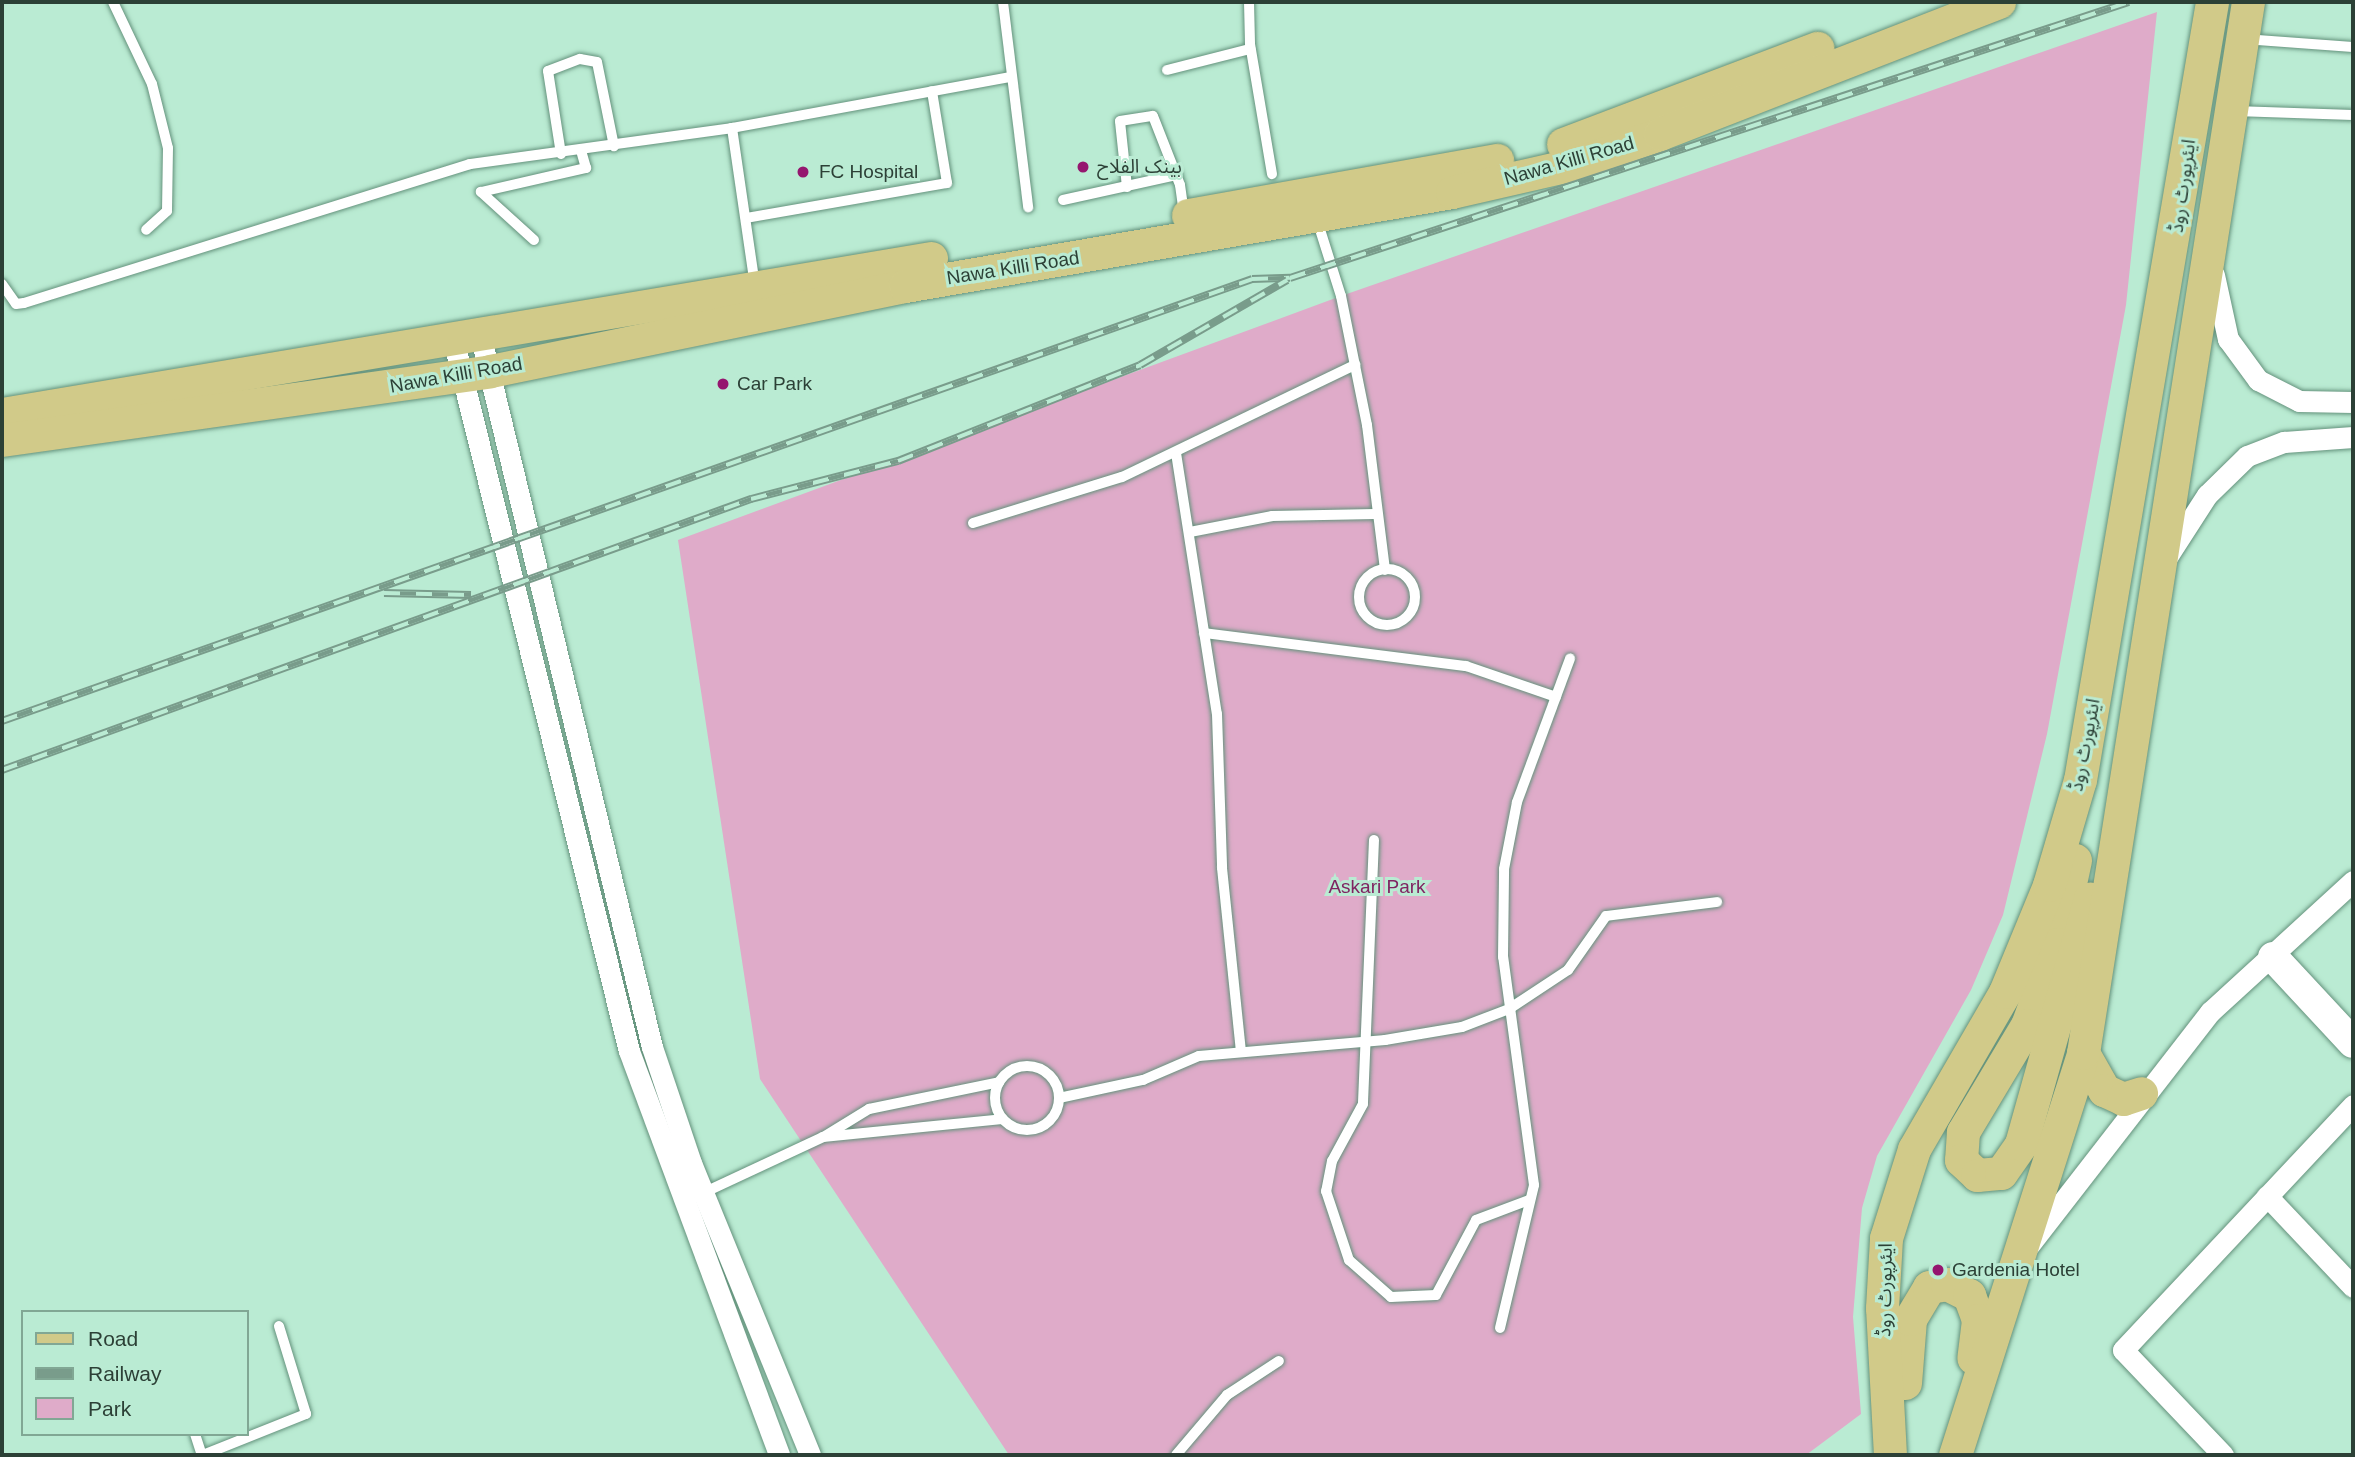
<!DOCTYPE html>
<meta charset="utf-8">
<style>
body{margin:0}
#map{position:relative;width:2355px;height:1457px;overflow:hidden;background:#baebd3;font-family:Arial,"Noto Sans Arabic",sans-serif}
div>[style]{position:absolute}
.green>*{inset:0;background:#dfabc9}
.roads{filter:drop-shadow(0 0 2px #64927c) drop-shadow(0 0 2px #64927c)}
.lane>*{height:10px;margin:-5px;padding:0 5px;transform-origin:5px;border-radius:5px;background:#fff}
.lane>.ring{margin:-5px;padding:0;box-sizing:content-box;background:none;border:10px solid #fff;border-radius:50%}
.street>*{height:21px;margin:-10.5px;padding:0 10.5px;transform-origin:10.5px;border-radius:10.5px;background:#fff}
.secondary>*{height:30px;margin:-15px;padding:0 15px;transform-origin:15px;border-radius:15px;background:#fff}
.primary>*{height:33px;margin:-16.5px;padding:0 16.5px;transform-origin:16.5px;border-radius:16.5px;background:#d1ca89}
.rail>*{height:8px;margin-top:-4px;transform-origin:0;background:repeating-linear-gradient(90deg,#baebd3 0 16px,#799c8b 0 32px);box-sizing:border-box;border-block:2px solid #799c8b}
.dots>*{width:19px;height:19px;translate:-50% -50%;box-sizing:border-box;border:4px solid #baebd3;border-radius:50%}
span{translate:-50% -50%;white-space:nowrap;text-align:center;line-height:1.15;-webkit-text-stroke:6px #baebd3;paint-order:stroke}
.street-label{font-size:19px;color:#2c4036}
.poi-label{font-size:19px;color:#2c4036}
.left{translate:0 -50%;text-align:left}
.park-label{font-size:19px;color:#7f2461}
.frame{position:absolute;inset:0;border:4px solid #2c4036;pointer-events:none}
.legend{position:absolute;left:21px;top:1310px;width:228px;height:126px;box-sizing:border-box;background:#baebd3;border:2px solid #81a794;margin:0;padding:9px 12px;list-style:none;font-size:21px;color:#2c4036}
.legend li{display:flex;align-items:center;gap:14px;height:35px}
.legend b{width:35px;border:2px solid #81a794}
</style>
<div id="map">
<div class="green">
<div style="clip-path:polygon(2157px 12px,2126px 305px,2047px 734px,2003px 915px,1971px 990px,1877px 1156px,1862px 1208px,1853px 1317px,1861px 1414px,1806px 1455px,1009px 1455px,760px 1079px,678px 540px,1341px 296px)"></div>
</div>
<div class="roads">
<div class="lane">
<div style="left:113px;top:2px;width:91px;rotate:64.6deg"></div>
<div style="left:152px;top:84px;width:66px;rotate:76deg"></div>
<div style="left:168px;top:148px;width:63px;rotate:90.9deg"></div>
<div style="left:167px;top:211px;width:28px;rotate:138deg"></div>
<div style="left:1003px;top:2px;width:207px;rotate:83deg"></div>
<div style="left:1249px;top:2px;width:42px;rotate:88.6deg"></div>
<div style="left:1250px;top:44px;width:132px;rotate:80.4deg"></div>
<div style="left:2244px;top:39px;width:109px;rotate:4.2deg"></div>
<div style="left:1167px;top:70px;width:86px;rotate:-14.2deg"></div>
<div style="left:2235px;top:111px;width:118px;rotate:1.9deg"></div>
<div style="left:732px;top:128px;width:159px;rotate:81.7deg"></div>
<div style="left:561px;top:154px;width:84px;rotate:-98.9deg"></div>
<div style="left:548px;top:71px;width:34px;rotate:-21deg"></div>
<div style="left:580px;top:59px;width:17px;rotate:10deg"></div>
<div style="left:597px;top:62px;width:86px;rotate:78.6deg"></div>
<div style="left:1127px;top:187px;width:66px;rotate:-96.1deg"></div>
<div style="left:1120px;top:121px;width:33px;rotate:-9deg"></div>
<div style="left:1153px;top:116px;width:74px;rotate:68.6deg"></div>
<div style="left:1180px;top:185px;width:28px;rotate:82deg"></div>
<div style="left:1063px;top:200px;width:117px;rotate:-12.4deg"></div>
<div style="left:746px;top:218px;width:204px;rotate:-9.9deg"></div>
<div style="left:947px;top:183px;width:93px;rotate:-99.3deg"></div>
<div style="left:1317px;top:220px;width:80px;rotate:72.5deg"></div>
<div style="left:1341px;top:296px;width:132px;rotate:78.6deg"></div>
<div style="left:1367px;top:425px;width:146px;rotate:82.9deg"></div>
<div style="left:534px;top:240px;width:72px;rotate:-137.8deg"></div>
<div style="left:481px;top:192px;width:108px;rotate:-12.9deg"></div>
<div style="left:586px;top:168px;width:18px;rotate:-106deg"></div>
<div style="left:2px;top:284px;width:24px;rotate:55deg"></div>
<div style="left:16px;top:304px;width:8px;rotate:-7deg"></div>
<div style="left:24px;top:303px;width:467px;rotate:-17.3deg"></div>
<div style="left:470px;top:164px;width:264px;rotate:-7.8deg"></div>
<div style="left:732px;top:128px;width:284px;rotate:-10.4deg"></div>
<div style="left:1176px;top:453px;width:264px;rotate:81.1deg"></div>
<div style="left:1217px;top:714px;width:154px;rotate:88.1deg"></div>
<div style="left:1222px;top:868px;width:184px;rotate:84.1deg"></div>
<div style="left:973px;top:523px;width:156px;rotate:-17.2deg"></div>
<div style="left:1122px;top:477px;width:259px;rotate:-25.7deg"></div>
<div style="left:1190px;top:532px;width:84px;rotate:-11deg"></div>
<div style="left:1272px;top:516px;width:103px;rotate:-1.1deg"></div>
<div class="ring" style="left:1359px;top:569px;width:46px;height:46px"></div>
<div style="left:1204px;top:633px;width:264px;rotate:7.2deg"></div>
<div style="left:1466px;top:666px;width:95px;rotate:19deg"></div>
<div style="left:1374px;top:840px;width:264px;rotate:92.4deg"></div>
<div style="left:1363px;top:1104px;width:65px;rotate:118.5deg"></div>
<div style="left:1332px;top:1161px;width:31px;rotate:101deg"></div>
<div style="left:1326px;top:1191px;width:73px;rotate:71.6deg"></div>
<div style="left:1349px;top:1260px;width:56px;rotate:41.4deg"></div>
<div style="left:1391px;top:1297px;width:45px;rotate:-2.5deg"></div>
<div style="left:1436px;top:1295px;width:85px;rotate:-61.9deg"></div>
<div style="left:1476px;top:1220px;width:57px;rotate:-20.7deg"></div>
<div class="ring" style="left:995px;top:1066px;width:54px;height:54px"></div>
<div style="left:1059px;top:1098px;width:86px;rotate:-12.1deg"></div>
<div style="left:1143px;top:1080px;width:61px;rotate:-23.2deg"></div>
<div style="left:1199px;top:1056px;width:187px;rotate:-4.9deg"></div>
<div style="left:1385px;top:1040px;width:78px;rotate:-9.6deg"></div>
<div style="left:1462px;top:1027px;width:50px;rotate:-21deg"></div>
<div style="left:1509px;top:1009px;width:71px;rotate:-33.5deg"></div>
<div style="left:1568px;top:970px;width:66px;rotate:-54.9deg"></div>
<div style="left:1606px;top:916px;width:112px;rotate:-7.2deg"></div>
<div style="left:825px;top:1136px;width:52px;rotate:-31.5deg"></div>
<div style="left:869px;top:1109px;width:133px;rotate:-11.7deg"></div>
<div style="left:703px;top:1193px;width:132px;rotate:-25deg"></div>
<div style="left:823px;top:1137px;width:180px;rotate:-5.7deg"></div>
<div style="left:1500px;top:1328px;width:147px;rotate:-76.6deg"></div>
<div style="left:1534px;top:1185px;width:230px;rotate:-97.7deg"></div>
<div style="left:1503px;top:957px;width:88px;rotate:-89.3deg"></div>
<div style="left:1504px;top:869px;width:68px;rotate:-79deg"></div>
<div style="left:1517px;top:802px;width:153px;rotate:-69.7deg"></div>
<div style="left:195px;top:1434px;width:22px;rotate:72deg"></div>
<div style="left:203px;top:1455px;width:111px;rotate:-21.7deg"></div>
<div style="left:306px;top:1414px;width:92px;rotate:-107.1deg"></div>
<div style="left:1176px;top:1455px;width:79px;rotate:-49.6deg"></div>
<div style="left:1227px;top:1395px;width:62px;rotate:-33.2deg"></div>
</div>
<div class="street">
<div style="left:2214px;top:275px;width:66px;rotate:77.7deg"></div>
<div style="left:2228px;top:339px;width:51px;rotate:53.8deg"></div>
<div style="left:2258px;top:380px;width:46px;rotate:27.1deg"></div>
<div style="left:2299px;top:401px;width:54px;rotate:1.1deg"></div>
<div style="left:480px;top:334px;width:733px;rotate:76.44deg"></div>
<div style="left:652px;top:1047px;width:122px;rotate:71.4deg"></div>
<div style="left:691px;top:1163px;width:315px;rotate:67.8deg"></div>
<div style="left:453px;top:339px;width:733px;rotate:76.12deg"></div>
<div style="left:629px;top:1051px;width:431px;rotate:69.6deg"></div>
<div style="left:2167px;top:557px;width:74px;rotate:-57.2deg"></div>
<div style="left:2207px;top:495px;width:56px;rotate:-44.3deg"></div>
<div style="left:2247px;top:456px;width:40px;rotate:-21deg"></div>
<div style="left:2284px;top:442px;width:69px;rotate:-4.1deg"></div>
<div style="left:2267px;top:1196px;width:125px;rotate:46.6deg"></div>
<div style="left:2030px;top:1244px;width:294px;rotate:-52.2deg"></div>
<div style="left:2210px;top:1012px;width:194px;rotate:-42.5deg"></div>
<div style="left:2223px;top:1455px;width:145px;rotate:-133.6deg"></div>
<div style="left:2123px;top:1350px;width:336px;rotate:-46.8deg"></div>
</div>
<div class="secondary">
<div style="left:2273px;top:957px;width:117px;rotate:47.1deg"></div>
</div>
<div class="primary">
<div style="left:1563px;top:144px;width:272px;rotate:-20.7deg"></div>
<div style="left:1188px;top:215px;width:314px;rotate:-10.1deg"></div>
<div style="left:2px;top:414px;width:942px;rotate:-9.53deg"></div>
<div style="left:2px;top:440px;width:493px;rotate:-8deg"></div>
<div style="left:490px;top:371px;width:424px;rotate:-11.6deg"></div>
<div style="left:905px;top:286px;width:555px;rotate:-9.75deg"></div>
<div style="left:1452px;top:192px;width:121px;rotate:-12.9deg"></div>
<div style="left:1570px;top:165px;width:95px;rotate:-19deg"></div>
<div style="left:1660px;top:134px;width:364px;rotate:-21.3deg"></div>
<div style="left:2075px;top:860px;width:86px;rotate:102.1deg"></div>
<div style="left:2057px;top:944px;width:86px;rotate:110.3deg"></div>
<div style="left:2027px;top:1025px;width:125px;rotate:120.9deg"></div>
<div style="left:1963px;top:1132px;width:28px;rotate:94deg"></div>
<div style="left:1961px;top:1160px;width:22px;rotate:43deg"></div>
<div style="left:1977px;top:1175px;width:24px;rotate:-5deg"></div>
<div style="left:2001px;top:1173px;width:35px;rotate:-55deg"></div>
<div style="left:2021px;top:1144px;width:255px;rotate:-74.3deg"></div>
<div style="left:2083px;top:1053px;width:43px;rotate:60.4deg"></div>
<div style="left:2104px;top:1090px;width:21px;rotate:25deg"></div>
<div style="left:2123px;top:1099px;width:19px;rotate:-18deg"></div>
<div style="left:1905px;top:1383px;width:64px;rotate:-85.5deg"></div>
<div style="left:1910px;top:1319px;width:37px;rotate:-59deg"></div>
<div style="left:1929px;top:1287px;width:18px;rotate:-9deg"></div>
<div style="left:1947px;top:1284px;width:25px;rotate:27deg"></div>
<div style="left:1969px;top:1295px;width:27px;rotate:70deg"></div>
<div style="left:1978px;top:1320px;width:38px;rotate:97deg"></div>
<div style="left:1890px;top:1455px;width:147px;rotate:-93.1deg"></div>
<div style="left:1882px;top:1308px;width:70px;rotate:-86.7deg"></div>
<div style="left:1886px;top:1238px;width:93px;rotate:-72.5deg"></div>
<div style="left:1914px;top:1149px;width:181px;rotate:-59.9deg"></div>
<div style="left:2005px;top:992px;width:116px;rotate:-67.6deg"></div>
<div style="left:2049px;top:885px;width:109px;rotate:-73.6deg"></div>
<div style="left:2080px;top:780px;width:789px;rotate:-80.37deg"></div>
<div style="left:1955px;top:1455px;width:422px;rotate:-72.3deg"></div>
<div style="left:2083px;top:1053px;width:1064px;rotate:-81.08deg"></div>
</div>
</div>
<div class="rail">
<div style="left:384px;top:593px;width:87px;rotate:1.3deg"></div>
<div style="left:2px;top:721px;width:1326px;rotate:-19.47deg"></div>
<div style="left:1252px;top:279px;width:38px;rotate:-2deg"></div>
<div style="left:1290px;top:278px;width:883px;rotate:-18.21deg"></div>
<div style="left:2px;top:770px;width:797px;rotate:-19.89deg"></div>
<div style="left:751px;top:499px;width:152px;rotate:-14.5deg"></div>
<div style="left:898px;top:461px;width:260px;rotate:-21.6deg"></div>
<div style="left:1140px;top:365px;width:170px;rotate:-30deg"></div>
</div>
<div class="dots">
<div style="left:1083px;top:167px;background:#95166f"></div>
<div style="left:803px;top:172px;background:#95166f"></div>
<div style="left:723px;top:384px;background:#95166f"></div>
<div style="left:1938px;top:1270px;background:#95166f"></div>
</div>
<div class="street-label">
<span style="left:1569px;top:161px;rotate:-16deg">Nawa Killi Road</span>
<span style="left:2183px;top:186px;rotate:-82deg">ایئرپورٹ روڈ</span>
<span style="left:1013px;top:268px;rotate:-9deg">Nawa Killi Road</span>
<span style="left:456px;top:375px;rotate:-10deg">Nawa Killi Road</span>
<span style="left:2085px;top:745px;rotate:-79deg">ایئرپورٹ روڈ</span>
<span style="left:1885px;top:1290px;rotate:-89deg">ایئرپورٹ روڈ</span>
</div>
<div class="poi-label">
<span class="left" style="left:1097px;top:167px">بینک الفلاح</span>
<span class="left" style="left:819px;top:172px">FC Hospital</span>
<span class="left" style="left:737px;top:384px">Car Park</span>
<span class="left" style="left:1952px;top:1270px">Gardenia Hotel</span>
</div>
<div class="park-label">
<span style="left:1377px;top:887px">Askari Park</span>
</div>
<div class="frame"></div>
<ul class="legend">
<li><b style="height:9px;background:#d1ca89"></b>Road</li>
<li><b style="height:9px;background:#799c8b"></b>Railway</li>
<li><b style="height:19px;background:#dfabc9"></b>Park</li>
</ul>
</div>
